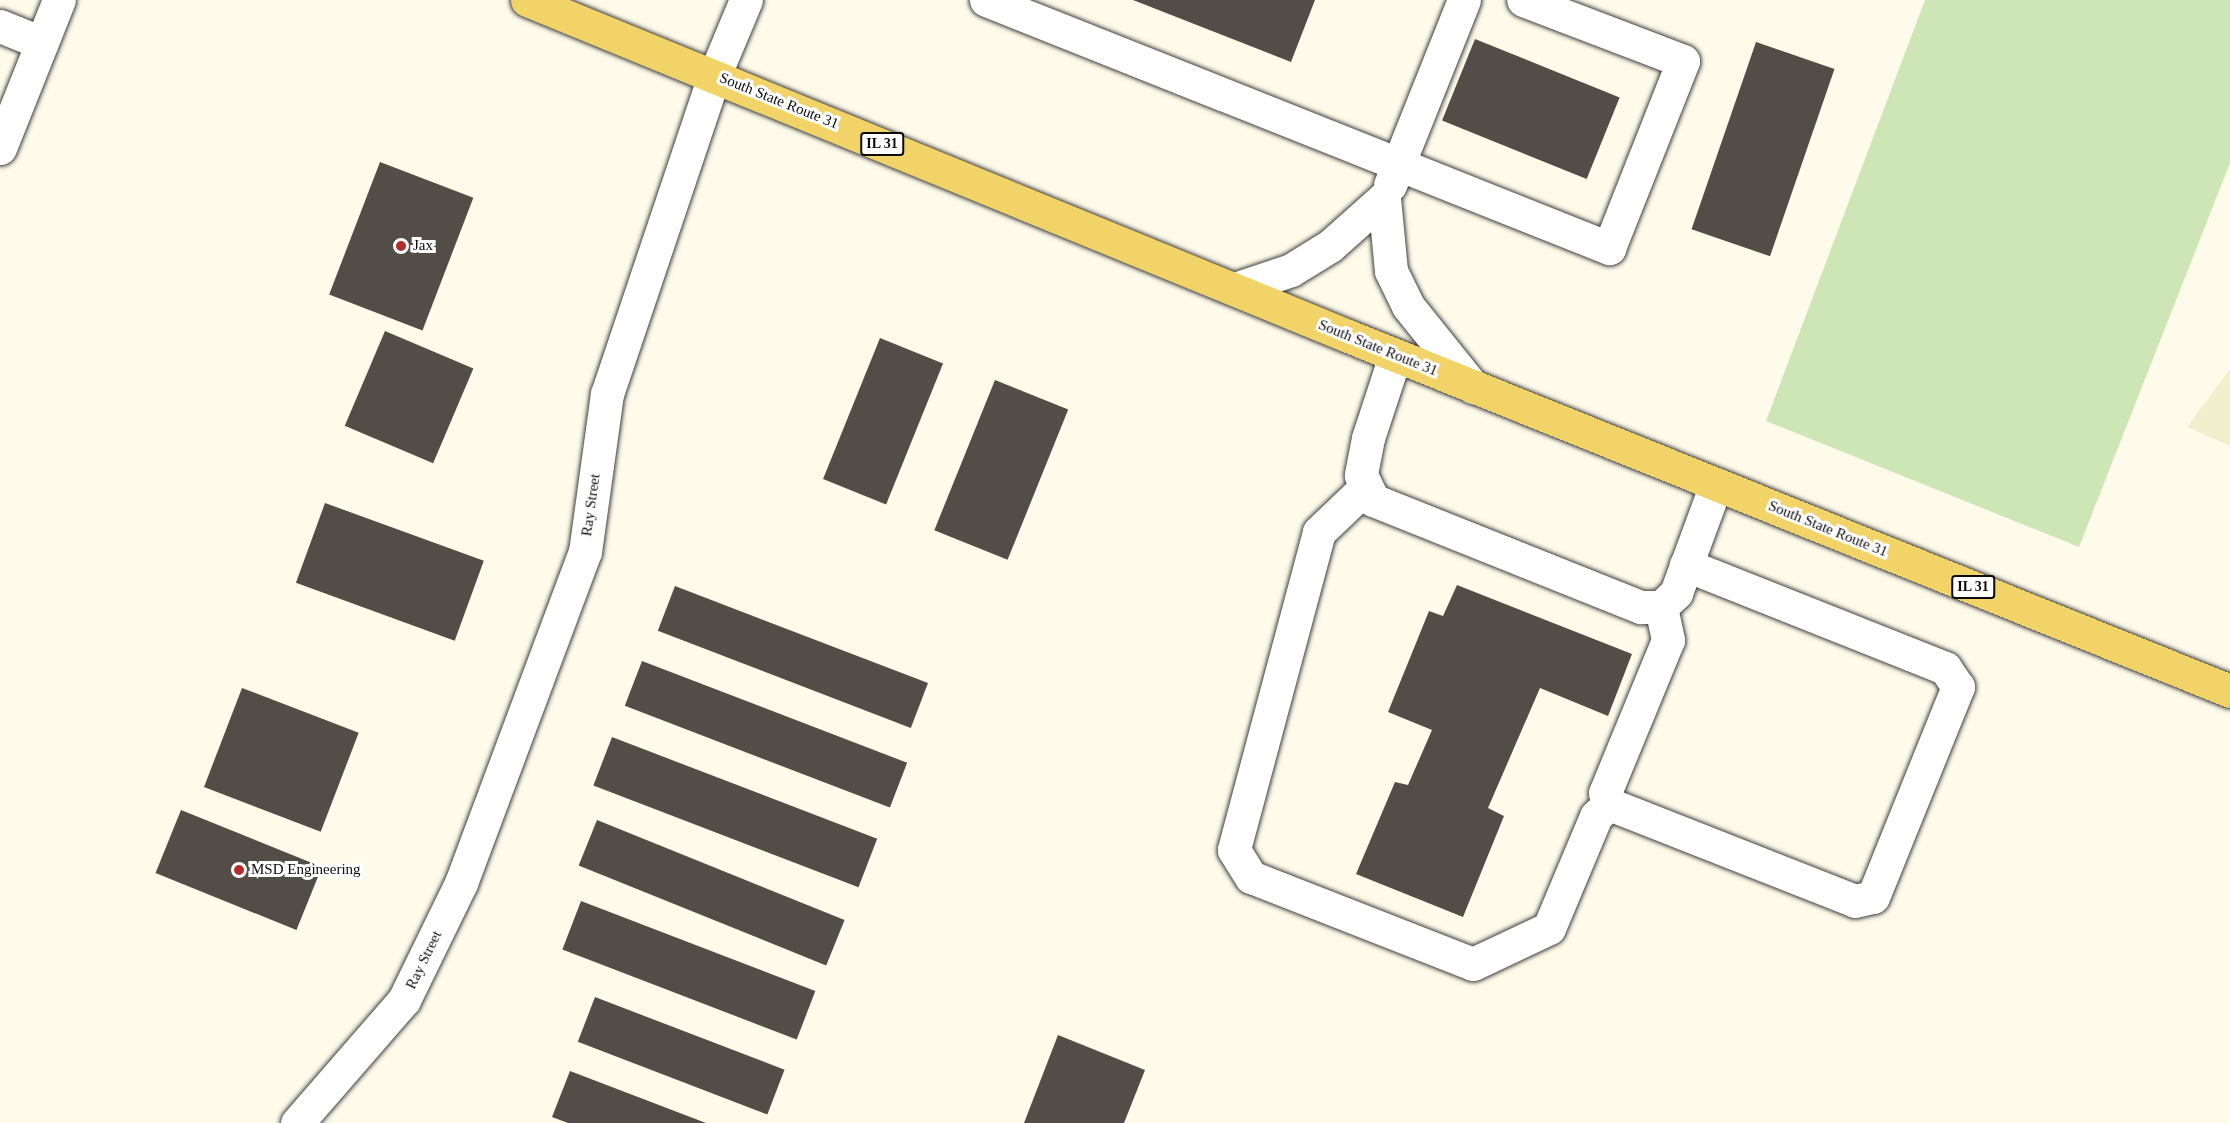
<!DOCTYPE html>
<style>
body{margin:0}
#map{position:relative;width:2230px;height:1123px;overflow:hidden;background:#fefbea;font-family:Georgia,serif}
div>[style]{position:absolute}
.farmland>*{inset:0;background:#f2f0cc}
.green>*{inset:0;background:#cee6b6}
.building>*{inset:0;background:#534d48;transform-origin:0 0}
.roads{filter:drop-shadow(0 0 2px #3e3e3e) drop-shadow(0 0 2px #3e3e3e)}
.minor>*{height:33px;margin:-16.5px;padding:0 16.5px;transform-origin:16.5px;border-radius:16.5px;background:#fff}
.major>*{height:33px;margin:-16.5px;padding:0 16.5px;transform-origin:16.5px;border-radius:16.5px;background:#f1d367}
.dots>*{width:16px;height:16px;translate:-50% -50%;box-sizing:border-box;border:3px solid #fff;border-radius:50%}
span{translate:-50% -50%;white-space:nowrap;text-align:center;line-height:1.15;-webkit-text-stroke:6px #fff;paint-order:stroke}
.shield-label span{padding:2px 4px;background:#fff;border:2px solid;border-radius:4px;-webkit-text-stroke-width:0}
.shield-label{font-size:14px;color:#0b0b0b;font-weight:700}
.street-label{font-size:15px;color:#0b0b0b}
.poi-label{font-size:15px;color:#0b0b0b}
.left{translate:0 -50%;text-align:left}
</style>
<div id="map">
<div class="farmland">
<div style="clip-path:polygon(2230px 369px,2230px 446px,2187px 427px)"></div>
</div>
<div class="green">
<div style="clip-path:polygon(1925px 0,2230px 0,2230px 163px,2079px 547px,1766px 421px)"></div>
</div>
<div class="building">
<div style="clip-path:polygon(1133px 0,1315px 0,1291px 62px)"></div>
<div style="left:1475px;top:39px;width:156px;height:88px;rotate:22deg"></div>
<div style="left:1756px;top:42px;width:83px;height:198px;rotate:19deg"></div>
<div style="left:380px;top:162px;width:100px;height:142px;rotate:21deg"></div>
<div style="left:385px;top:331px;width:96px;height:103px;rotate:23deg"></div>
<div style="left:880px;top:338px;width:68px;height:152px;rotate:22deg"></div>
<div style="left:995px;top:380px;width:79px;height:162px;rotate:22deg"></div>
<div style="left:325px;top:503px;width:169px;height:85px;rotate:20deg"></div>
<div style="clip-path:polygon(1457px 585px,1632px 654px,1608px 716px,1540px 688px,1488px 808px,1504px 816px,1463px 917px,1356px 874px,1395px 782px,1408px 785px,1432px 730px,1388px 712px,1429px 611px,1443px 616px)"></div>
<div style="left:675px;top:586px;width:271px;height:48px;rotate:21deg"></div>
<div style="left:642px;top:661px;width:284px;height:48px;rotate:21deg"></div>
<div style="left:242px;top:688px;width:125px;height:106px;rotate:21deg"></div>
<div style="left:612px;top:737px;width:284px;height:52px;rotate:21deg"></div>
<div style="left:181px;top:810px;width:152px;height:68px;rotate:22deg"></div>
<div style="left:597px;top:820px;width:267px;height:49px;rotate:22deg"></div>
<div style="left:581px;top:901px;width:251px;height:52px;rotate:21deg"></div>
<div style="left:595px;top:997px;width:203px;height:48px;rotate:21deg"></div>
<div style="clip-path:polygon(1058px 1035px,1145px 1070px,1124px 1123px,1024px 1123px)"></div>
<div style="clip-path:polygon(570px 1071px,706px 1123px,568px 1123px,552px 1117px)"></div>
</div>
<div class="roads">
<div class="minor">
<div style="left:986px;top:0;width:671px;rotate:21.71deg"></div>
<div style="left:1609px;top:248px;width:201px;rotate:-68.4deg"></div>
<div style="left:1683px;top:61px;width:171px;rotate:-159.1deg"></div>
<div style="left:0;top:26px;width:45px;rotate:22deg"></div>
<div style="left:0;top:148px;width:159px;rotate:-68.3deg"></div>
<div style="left:1390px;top:185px;width:199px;rotate:-68.2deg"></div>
<div style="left:1235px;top:289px;width:59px;rotate:-18.7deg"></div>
<div style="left:1291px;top:270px;width:46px;rotate:-31.6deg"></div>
<div style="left:1330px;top:246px;width:72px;rotate:-41.6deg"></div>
<div style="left:1384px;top:198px;width:73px;rotate:84.5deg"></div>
<div style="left:1391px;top:271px;width:39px;rotate:64deg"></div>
<div style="left:1408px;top:306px;width:104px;rotate:51.3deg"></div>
<div style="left:1395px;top:356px;width:86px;rotate:108.2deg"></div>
<div style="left:1368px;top:438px;width:38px;rotate:101deg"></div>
<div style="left:1361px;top:475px;width:28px;rotate:64deg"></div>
<div style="left:1373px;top:500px;width:289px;rotate:21.8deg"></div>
<div style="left:1641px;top:607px;width:20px"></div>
<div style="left:1661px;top:607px;width:21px;rotate:-43deg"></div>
<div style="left:1676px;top:593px;width:116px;rotate:-69.8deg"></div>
<div style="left:1365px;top:488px;width:64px;rotate:136.3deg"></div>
<div style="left:1319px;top:532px;width:329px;rotate:105deg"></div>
<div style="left:1234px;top:850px;width:32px;rotate:58deg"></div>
<div style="left:1251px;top:877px;width:238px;rotate:21.4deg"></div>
<div style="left:1473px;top:964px;width:84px;rotate:-25.3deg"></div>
<div style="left:1549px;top:928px;width:121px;rotate:-67.2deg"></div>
<div style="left:1596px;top:816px;width:18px;rotate:-43deg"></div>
<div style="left:1661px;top:607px;width:34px;rotate:78deg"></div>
<div style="left:1668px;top:640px;width:165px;rotate:112.4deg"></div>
<div style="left:1605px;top:793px;width:12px;rotate:70deg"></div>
<div style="left:1609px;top:804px;width:264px;rotate:21.5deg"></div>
<div style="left:1855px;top:901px;width:18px;rotate:-13deg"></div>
<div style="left:1873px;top:897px;width:227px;rotate:-68deg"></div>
<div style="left:1958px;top:687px;width:23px;rotate:-124deg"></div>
<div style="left:1945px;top:668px;width:279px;rotate:-158.3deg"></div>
<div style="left:297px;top:1123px;width:163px;rotate:-49deg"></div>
<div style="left:404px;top:1000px;width:130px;rotate:-64deg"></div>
<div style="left:461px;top:883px;width:353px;rotate:-69.5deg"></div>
<div style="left:585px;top:552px;width:160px;rotate:-82.1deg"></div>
<div style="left:607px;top:394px;width:338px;rotate:-71.4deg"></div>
<div style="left:715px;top:74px;width:80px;rotate:-67.3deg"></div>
</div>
<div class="major">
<div style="left:527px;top:0;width:887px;rotate:22.26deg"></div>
<div style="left:1348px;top:336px;width:951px;rotate:21.92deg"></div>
</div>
</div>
<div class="dots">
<div style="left:401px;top:246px;background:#b32b2e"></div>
<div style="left:239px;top:870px;background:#b32b2e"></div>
</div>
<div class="shield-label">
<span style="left:882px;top:144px">IL 31</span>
<span style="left:1973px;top:587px">IL 31</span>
</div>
<div class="street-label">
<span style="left:779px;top:101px;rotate:22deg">South State Route 31</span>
<span style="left:1378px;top:348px;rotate:22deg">South State Route 31</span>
<span style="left:591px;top:505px;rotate:-82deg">Ray Street</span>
<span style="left:1828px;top:529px;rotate:22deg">South State Route 31</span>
<span style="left:424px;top:960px;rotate:-64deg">Ray Street</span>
</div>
<div class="poi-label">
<span class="left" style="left:413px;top:246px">Jax</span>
<span class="left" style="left:251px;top:870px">MSD Engineering</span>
</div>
</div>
